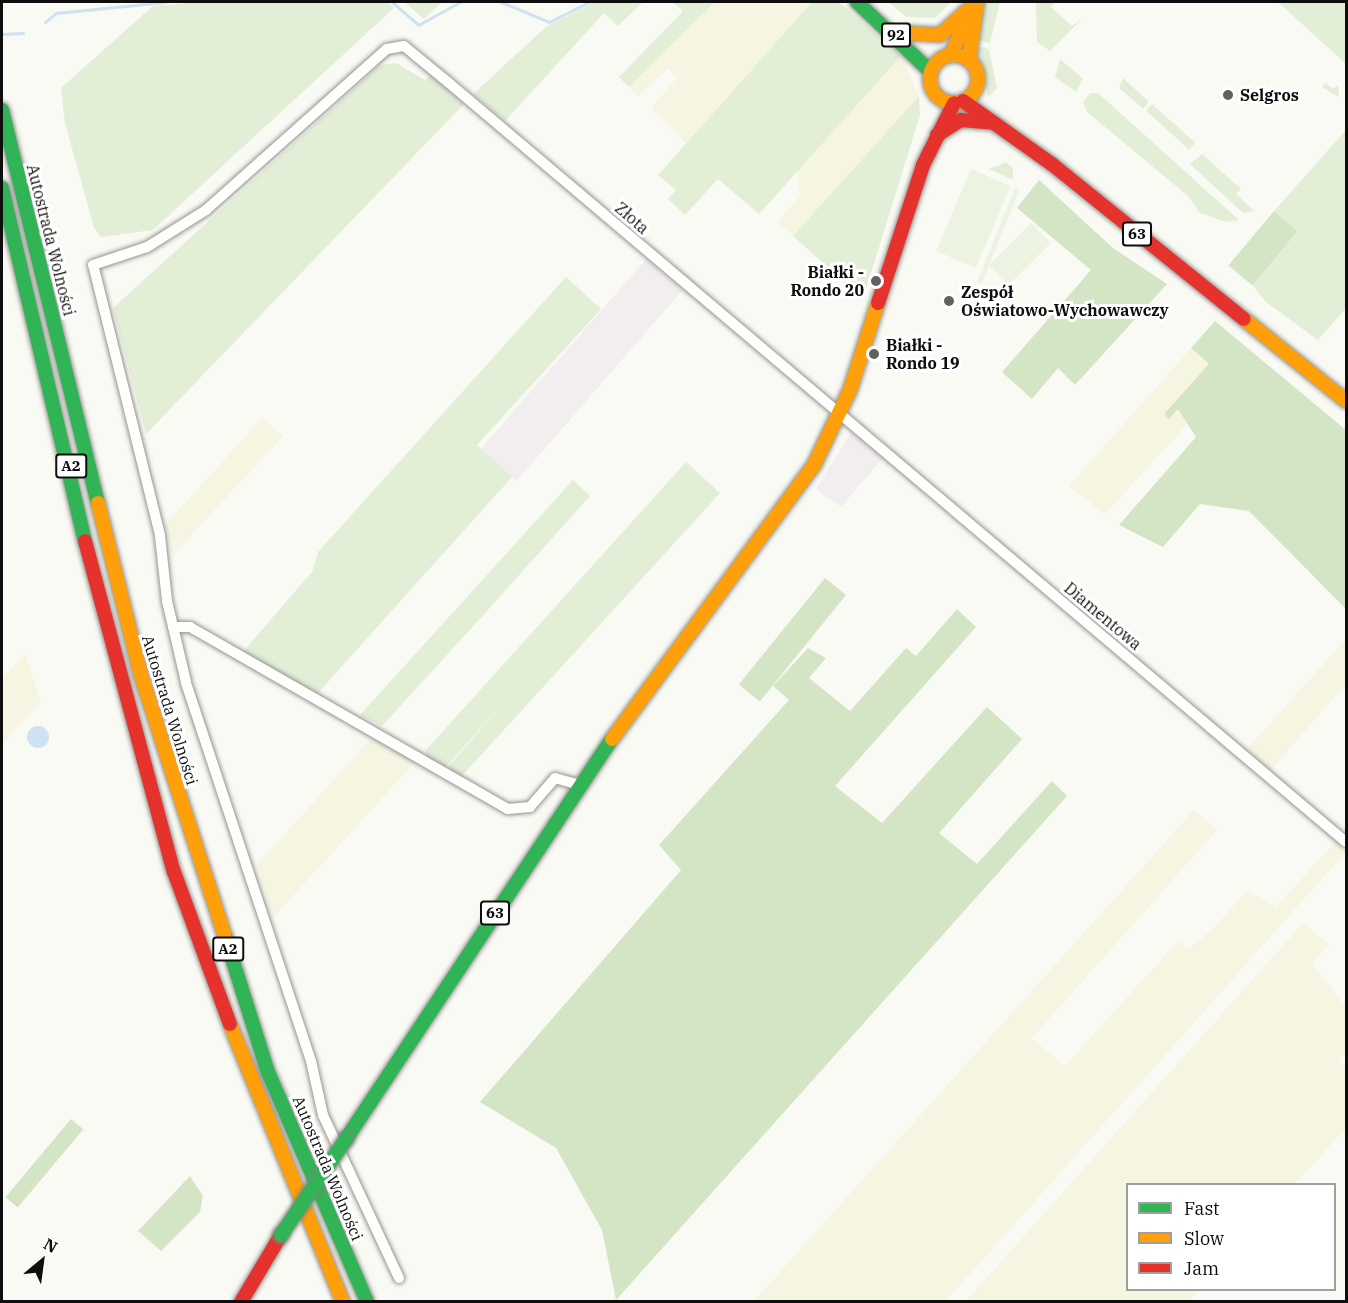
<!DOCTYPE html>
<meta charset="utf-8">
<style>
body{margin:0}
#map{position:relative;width:1348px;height:1303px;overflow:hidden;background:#fafaf4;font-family:"IBM Plex Serif",serif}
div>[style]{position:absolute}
.industrial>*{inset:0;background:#f2eef0;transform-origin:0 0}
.farmland>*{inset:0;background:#f5f5e2}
.green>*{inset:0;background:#e2eed6;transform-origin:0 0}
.forest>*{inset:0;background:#d3e5c5;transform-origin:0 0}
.pitch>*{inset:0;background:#ecf3e0;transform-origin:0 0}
.water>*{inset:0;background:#cee2f1}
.round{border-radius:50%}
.stream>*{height:3px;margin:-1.5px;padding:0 1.5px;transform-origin:1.5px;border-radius:1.5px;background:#cee2f1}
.roads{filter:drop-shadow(0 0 2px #949492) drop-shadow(0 0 2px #949492)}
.street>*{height:10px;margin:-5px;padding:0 5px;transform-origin:5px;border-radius:5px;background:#fefefd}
.fast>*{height:14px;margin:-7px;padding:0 7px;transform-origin:7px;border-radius:7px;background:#30b455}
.slow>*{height:14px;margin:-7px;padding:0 7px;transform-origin:7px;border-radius:7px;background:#ff9f0a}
.slow>.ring{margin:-7px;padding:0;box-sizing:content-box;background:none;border:14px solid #ff9f0a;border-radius:50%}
.jam>*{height:14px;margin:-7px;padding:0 7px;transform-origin:7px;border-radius:7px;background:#e5322d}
.bridges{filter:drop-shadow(0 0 2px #82827f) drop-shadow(0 0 2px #82827f)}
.fast-bridge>*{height:14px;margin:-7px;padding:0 7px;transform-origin:7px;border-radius:7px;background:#30b455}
.dots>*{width:16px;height:16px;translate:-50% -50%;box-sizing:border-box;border:3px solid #fff;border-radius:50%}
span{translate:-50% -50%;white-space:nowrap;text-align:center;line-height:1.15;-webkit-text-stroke:6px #fff;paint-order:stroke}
.shield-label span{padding:2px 4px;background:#fff;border:2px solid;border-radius:4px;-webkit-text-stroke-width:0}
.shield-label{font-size:15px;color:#0e0e0e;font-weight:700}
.poi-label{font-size:16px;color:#0e0e0e;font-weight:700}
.left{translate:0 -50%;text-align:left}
.right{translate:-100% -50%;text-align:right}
.street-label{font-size:16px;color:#0e0e0e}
.frame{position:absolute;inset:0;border:3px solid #0e0e0e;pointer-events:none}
.legend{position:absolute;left:1126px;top:1183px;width:210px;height:108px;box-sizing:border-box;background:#fff;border:2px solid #9f9f9f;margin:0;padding:8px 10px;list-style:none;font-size:18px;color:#0e0e0e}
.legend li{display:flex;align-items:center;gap:12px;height:30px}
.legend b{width:30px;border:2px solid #9f9f9f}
.north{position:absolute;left:12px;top:1231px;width:60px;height:60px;-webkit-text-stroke:4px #fff;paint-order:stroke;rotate:29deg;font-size:16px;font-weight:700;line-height:24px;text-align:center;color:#0e0e0e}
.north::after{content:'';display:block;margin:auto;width:21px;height:27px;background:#0e0e0e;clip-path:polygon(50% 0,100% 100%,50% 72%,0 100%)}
</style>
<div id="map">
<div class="industrial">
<div style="left:646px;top:259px;width:48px;height:252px;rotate:41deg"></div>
<div style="clip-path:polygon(851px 432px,883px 458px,841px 507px,816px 489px)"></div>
</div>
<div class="farmland">
<div style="clip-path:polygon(715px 2px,812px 2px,686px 143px,651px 108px,677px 78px,668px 68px,638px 96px,629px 87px)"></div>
<div style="clip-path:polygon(901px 56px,919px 96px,793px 236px,777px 222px,800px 196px,797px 172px)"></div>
<div style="clip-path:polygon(1191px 348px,1209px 364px,1164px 414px,1178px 408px,1191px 420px,1105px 514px,1069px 486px)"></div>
<div style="clip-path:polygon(262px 418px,283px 436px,172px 556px,166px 524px)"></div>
<div style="clip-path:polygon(1346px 639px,1346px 684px,1271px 770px,1247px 749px)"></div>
<div style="clip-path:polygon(25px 653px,41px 702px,2px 744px,2px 679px)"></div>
<div style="clip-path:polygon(373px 736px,416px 761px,273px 918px,257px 865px)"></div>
<div style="clip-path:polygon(1194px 810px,1217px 830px,1032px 1038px,1065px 1066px,1178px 941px,1187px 949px,1213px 929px,1247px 891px,1276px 907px,1337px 840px,1346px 852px,946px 1301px,753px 1302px)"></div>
<div style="clip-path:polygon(1303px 923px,1329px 944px,1312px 963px,1346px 1007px,1346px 1053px,1339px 1061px,1346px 1068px,1346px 1128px,1295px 1184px,1128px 1184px,1128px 1290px,1200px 1290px,1189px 1301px,966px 1301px)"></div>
</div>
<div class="green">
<div style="clip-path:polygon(199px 2px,387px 2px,394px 8px,153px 230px,101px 237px,94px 228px,65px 123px,61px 88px,153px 6px)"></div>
<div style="clip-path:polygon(404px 2px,442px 2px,424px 19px)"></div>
<div style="clip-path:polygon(595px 2px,643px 2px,618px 26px,604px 13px,505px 121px,473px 94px,547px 26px)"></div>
<div style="clip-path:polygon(673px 2px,715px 2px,629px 87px,619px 77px,683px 11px)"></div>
<div style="clip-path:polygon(812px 2px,839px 2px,901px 56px,759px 214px,718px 179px,685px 215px,668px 199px,676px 190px,658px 175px)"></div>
<div style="clip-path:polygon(889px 2px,951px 2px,935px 18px,906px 17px)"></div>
<div style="clip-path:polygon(984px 2px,1000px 2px,990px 43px,976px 40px)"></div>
<div style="clip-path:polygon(1036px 2px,1055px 2px,1051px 7px,1072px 26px,1083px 18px,1050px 51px,1037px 42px)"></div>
<div style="clip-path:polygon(1278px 2px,1346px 2px,1346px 64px)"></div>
<div style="clip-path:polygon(976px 46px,989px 49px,997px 88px,988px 97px)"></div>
<div style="clip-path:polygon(1060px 59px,1083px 79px,1076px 92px,1055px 77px)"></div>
<div style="clip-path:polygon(396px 63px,425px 80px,431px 75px,464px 104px,146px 434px,113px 308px,380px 65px)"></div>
<div style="clip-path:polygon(1123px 78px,1149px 102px,1143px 109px,1119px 88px)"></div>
<div style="clip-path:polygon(1326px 83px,1333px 89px,1338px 85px,1339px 97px,1322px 87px)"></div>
<div style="clip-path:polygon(1090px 93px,1098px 93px,1239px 220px,1226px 222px,1200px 213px,1188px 196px,1087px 112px,1083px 102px)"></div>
<div style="clip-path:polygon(919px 96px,920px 115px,863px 299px,793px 236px)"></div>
<div style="left:1152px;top:104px;width:58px;height:9px;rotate:42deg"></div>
<div style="clip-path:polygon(1346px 130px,1346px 308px,1318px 340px,1266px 302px,1251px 283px,1298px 231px,1274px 211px)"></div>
<div style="clip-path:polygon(1202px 154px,1241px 189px,1236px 194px,1254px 211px,1243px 213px,1190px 164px)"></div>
<div style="clip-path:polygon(1006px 162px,1013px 168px,1013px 180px,989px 169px)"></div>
<div style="clip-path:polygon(566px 277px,601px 309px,477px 445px,512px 477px,317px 694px,241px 654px,312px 572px,318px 552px)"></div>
<div style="clip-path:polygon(686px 462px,720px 493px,461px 777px,447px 768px,506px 700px,445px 768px,426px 757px,426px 750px)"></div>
<div style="clip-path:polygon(573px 480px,590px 496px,487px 611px,382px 726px,360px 715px)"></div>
</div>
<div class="forest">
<div style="clip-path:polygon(1039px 180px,1113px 248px,1167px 284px,1075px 385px,1058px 368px,1032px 399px,1002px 372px,1091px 270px,1017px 208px)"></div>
<div style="left:1274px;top:211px;width:31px;height:71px;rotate:40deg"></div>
<div style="clip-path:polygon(1215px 321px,1346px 430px,1345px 608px,1249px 511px,1200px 504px,1163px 547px,1119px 525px,1196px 437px,1178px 409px,1169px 419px,1164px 414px,1209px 364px,1191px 348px)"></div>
<div style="left:825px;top:578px;width:27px;height:137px;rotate:39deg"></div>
<div style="clip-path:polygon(957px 609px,976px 627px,835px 786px,882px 823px,987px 707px,1022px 739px,939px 833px,977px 864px,1052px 781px,1067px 796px,616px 1300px,602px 1230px,556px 1148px,480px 1102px,681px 870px,659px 845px,789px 700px,773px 686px,808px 648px,826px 658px,809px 678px,850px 711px,906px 648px,916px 656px)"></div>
<div style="left:71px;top:1119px;width:16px;height:102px;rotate:40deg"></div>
<div style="clip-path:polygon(190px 1176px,203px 1196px,200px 1212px,161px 1251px,138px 1231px)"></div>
</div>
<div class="pitch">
<div style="left:971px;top:169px;width:43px;height:89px;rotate:23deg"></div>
<div style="left:1015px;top:188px;width:5px;height:101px;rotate:22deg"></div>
<div style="left:1031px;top:223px;width:28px;height:60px;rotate:45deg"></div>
</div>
<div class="water">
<div class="round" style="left:27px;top:726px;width:22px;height:22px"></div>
</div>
<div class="stream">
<div style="left:392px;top:2px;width:35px;rotate:41deg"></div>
<div style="left:418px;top:25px;width:48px;rotate:-28.7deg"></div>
<div style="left:501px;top:2px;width:52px;rotate:22.6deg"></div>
<div style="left:549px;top:22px;width:45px;rotate:-26.6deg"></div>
<div style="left:45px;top:22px;width:14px;rotate:-39deg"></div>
<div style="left:56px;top:13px;width:110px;rotate:-5.8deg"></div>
<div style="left:2px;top:34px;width:21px;rotate:-3deg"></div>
</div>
<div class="roads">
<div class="street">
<div style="left:173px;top:627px;width:17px"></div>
<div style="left:190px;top:627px;width:366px;rotate:29.8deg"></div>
<div style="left:508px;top:809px;width:22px;rotate:-5deg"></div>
<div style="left:530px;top:807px;width:38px;rotate:-49deg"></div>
<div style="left:555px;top:778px;width:26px;rotate:16deg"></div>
<div style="left:399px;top:1278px;width:180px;rotate:-115deg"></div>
<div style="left:323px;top:1115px;width:55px;rotate:-102.5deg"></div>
<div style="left:311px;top:1061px;width:399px;rotate:-108.3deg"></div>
<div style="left:186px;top:682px;width:83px;rotate:-103.2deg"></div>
<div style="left:167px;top:601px;width:66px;rotate:-96.1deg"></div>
<div style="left:160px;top:535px;width:278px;rotate:-103.9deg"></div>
<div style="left:93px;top:265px;width:57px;rotate:-18.4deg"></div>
<div style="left:147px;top:247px;width:70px;rotate:-32.1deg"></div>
<div style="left:206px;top:210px;width:242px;rotate:-41.7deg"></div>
<div style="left:387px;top:49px;width:17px;rotate:-10deg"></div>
<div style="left:404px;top:46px;width:58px;rotate:39.4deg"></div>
<div style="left:449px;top:83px;width:1175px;rotate:40.24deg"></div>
</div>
<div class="fast">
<div style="left:857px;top:2px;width:102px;rotate:43.4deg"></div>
<div style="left:2px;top:110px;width:405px;rotate:76.3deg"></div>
<div style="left:2px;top:188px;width:363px;rotate:76.8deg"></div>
<div style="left:225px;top:936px;width:143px;rotate:72.5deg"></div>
<div style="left:268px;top:1072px;width:250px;rotate:66.7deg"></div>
<div style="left:346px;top:1139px;width:480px;rotate:-56.4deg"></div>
</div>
<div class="slow">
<div style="left:904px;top:33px;width:36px;rotate:3deg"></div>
<div style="left:940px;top:35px;width:39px;rotate:-42deg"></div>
<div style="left:951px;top:55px;width:41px;rotate:-67.2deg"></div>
<div class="ring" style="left:930px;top:55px;width:34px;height:34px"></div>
<div style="left:969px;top:61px;width:60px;rotate:-82.3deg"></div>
<div style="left:1244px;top:319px;width:131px;rotate:38.8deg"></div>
<div style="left:98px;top:503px;width:174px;rotate:76deg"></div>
<div style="left:140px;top:672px;width:277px;rotate:72.2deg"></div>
<div style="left:612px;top:739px;width:340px;rotate:-53.6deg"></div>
<div style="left:814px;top:465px;width:83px;rotate:-64.4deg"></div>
<div style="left:850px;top:390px;width:91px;rotate:-72.2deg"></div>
<div style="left:230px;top:1024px;width:300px;rotate:67.9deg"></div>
</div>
<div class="jam">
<div style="left:963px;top:101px;width:110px;rotate:35.4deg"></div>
<div style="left:1053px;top:165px;width:245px;rotate:38.9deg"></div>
<div style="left:937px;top:135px;width:28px;rotate:-32deg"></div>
<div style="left:961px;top:120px;width:33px;rotate:5deg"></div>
<div style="left:878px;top:303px;width:145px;rotate:-71.9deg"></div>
<div style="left:923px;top:165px;width:69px;rotate:-63.4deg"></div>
<div style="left:85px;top:541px;width:343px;rotate:75deg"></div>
<div style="left:174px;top:872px;width:162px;rotate:69.8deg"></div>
<div style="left:241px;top:1302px;width:78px;rotate:-59.2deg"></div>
</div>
</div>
<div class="bridges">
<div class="fast-bridge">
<div style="left:281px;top:1235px;width:116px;rotate:-55.9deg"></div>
</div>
</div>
<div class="dots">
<div style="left:1228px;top:95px;background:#61615e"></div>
<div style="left:876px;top:281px;background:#61615e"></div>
<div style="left:949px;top:301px;background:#61615e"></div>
<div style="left:874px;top:354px;background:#61615e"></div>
</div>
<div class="shield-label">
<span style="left:896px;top:35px">92</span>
<span style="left:1137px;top:234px">63</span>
<span style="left:71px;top:466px">A2</span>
<span style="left:495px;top:913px">63</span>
<span style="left:228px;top:949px">A2</span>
</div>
<div class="poi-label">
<span class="left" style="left:1240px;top:95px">Selgros</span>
<span class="right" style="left:864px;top:281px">Białki -<br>Rondo 20</span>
<span class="left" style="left:961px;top:301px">Zespół<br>Oświatowo-Wychowawczy</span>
<span class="left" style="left:886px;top:354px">Białki -<br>Rondo 19</span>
</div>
<div class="street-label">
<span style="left:632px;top:218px;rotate:41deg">Złota</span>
<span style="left:51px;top:240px;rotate:76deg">Autostrada Wolności</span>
<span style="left:1103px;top:616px;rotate:40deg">Diamentowa</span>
<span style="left:170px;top:710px;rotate:73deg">Autostrada Wolności</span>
<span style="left:328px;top:1168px;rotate:67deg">Autostrada Wolności</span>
</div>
<div class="frame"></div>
<ul class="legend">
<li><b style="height:8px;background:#30b455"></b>Fast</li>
<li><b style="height:8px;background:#ff9f0a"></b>Slow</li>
<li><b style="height:8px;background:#e5322d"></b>Jam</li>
</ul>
<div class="north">N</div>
</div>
